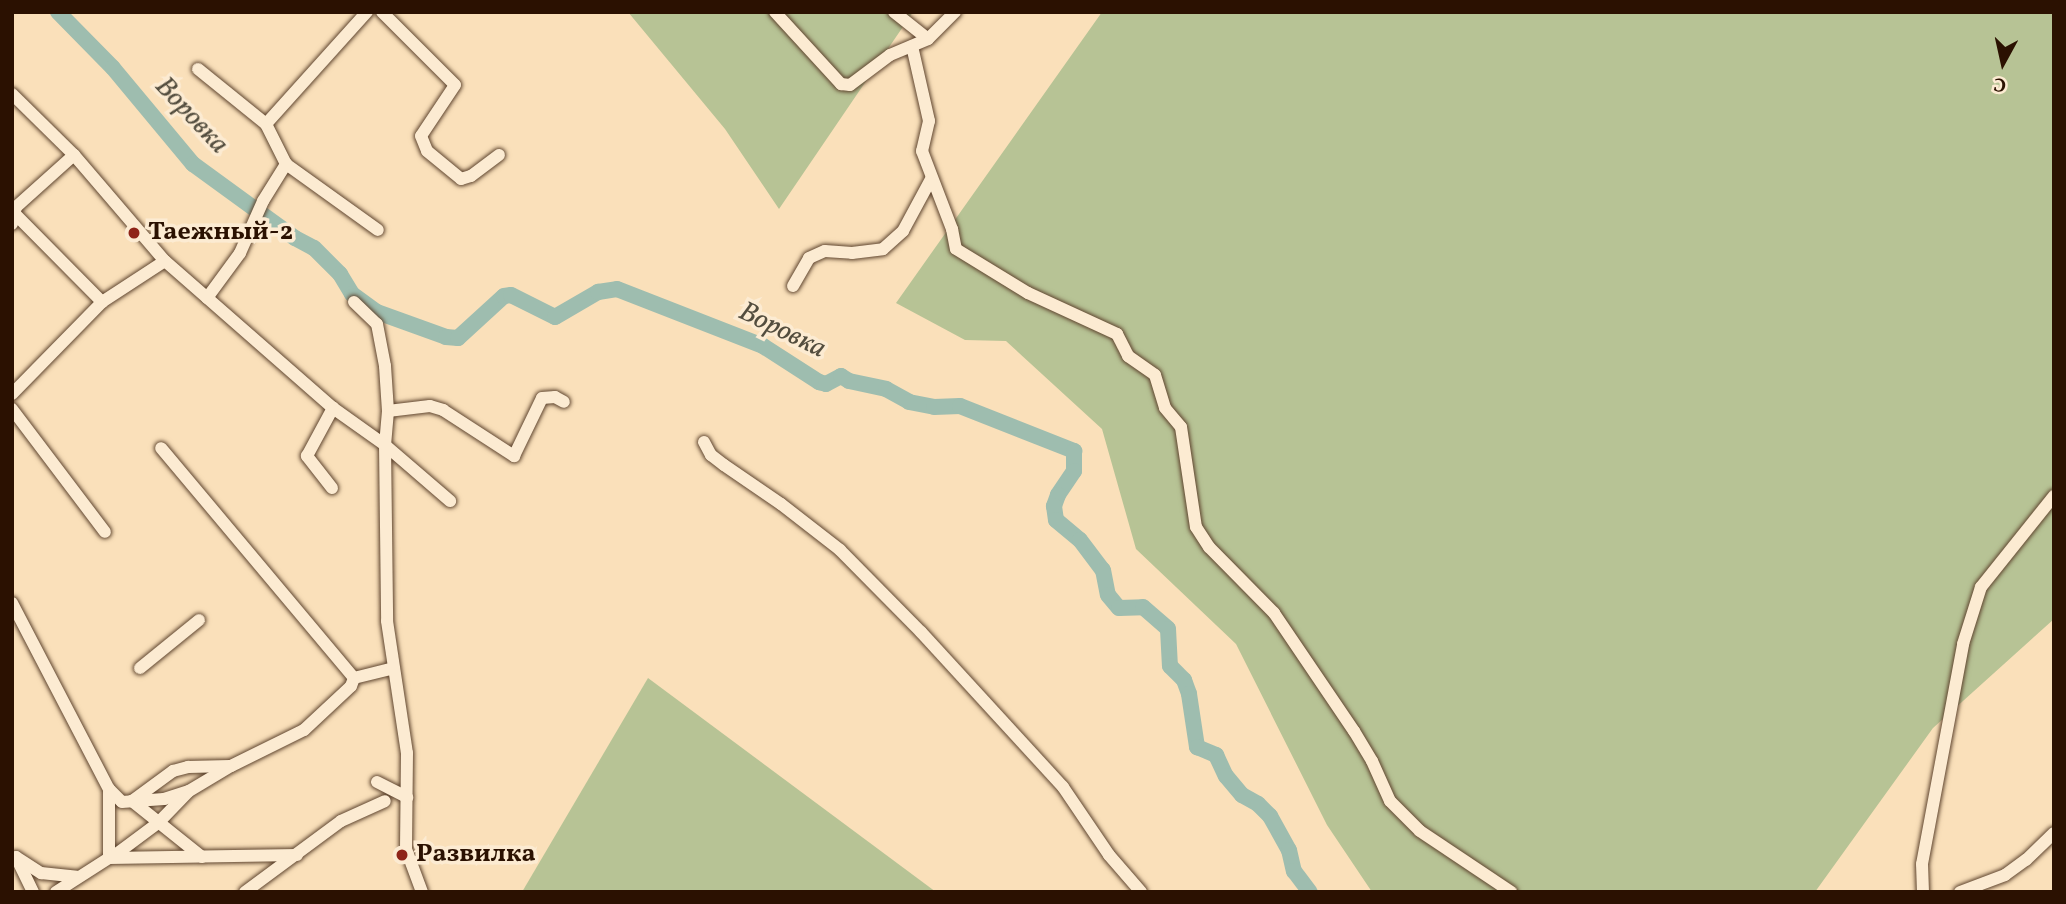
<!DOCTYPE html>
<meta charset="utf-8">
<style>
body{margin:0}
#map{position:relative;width:2066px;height:904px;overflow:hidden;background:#fae0ba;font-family:Vollkorn,serif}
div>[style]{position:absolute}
.green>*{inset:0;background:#b7c395}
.river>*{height:16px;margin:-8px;padding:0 8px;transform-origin:8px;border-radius:8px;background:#9ebdaf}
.roads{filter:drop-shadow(0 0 2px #5f452f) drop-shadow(0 0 2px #5f452f)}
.minor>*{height:12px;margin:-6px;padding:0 6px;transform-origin:6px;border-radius:6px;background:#fcebd2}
.dots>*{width:19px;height:19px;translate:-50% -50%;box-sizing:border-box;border:4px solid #fcebd2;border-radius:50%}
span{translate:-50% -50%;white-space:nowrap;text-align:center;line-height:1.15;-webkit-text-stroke:7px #fcebd2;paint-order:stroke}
.poi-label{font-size:26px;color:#2b1101;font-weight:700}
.left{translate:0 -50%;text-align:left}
.water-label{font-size:28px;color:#534d3e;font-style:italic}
.frame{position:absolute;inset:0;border:14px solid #2b1101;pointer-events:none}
.north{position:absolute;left:1968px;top:28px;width:70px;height:70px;-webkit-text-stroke:5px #fcebd2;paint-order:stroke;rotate:188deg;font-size:19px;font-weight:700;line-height:28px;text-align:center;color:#2b1101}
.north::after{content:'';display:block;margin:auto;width:24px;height:32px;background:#2b1101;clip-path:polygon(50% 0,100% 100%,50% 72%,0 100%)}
</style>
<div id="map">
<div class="green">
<div style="clip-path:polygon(628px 12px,913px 12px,779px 209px,725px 129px)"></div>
<div style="clip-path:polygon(1102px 12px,2054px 12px,2054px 619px,1933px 728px,1815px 892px,1372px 892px,1327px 825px,1236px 644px,1136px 549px,1102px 429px,1006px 341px,965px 340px,896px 303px)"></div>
<div style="clip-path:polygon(648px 678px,936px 892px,522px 892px)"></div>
</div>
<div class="river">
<div style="left:58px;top:12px;width:78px;rotate:45.5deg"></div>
<div style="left:113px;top:68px;width:125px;rotate:50.2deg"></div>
<div style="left:193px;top:164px;width:126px;rotate:36deg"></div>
<div style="left:295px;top:238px;width:21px;rotate:28deg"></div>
<div style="left:314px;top:248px;width:37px;rotate:45deg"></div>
<div style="left:340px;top:274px;width:23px;rotate:59deg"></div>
<div style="left:352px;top:294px;width:31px;rotate:36deg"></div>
<div style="left:377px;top:312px;width:73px;rotate:19.9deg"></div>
<div style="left:446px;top:337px;width:12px;rotate:5deg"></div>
<div style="left:458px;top:338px;width:62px;rotate:-42.4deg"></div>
<div style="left:504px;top:296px;width:7px;rotate:-8deg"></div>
<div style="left:511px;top:295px;width:49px;rotate:26.6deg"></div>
<div style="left:555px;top:317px;width:50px;rotate:-30.2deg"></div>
<div style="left:598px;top:292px;width:19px;rotate:-9deg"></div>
<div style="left:617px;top:289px;width:157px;rotate:21.3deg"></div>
<div style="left:763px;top:346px;width:67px;rotate:32.7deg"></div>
<div style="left:819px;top:382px;width:7px;rotate:16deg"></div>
<div style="left:826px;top:384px;width:17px;rotate:-28deg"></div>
<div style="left:841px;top:376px;width:9px;rotate:32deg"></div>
<div style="left:849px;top:381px;width:38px;rotate:12deg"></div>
<div style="left:886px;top:389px;width:26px;rotate:29deg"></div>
<div style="left:909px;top:402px;width:25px;rotate:11deg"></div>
<div style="left:934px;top:407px;width:26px;rotate:-2deg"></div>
<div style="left:960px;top:406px;width:123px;rotate:21.5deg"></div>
<div style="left:1074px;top:451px;width:20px;rotate:90deg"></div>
<div style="left:1074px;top:471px;width:29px;rotate:124deg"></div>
<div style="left:1058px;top:495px;width:12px;rotate:110deg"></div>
<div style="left:1054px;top:506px;width:14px;rotate:82deg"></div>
<div style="left:1056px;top:520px;width:31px;rotate:40deg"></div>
<div style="left:1080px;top:540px;width:38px;rotate:53deg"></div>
<div style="left:1103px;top:570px;width:25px;rotate:79deg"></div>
<div style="left:1108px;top:595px;width:17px;rotate:50deg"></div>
<div style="left:1119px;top:608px;width:24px;rotate:-2deg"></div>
<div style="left:1143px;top:607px;width:33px;rotate:41deg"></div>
<div style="left:1168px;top:629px;width:37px;rotate:87deg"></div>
<div style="left:1170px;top:666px;width:20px;rotate:45deg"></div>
<div style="left:1184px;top:680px;width:15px;rotate:70deg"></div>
<div style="left:1189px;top:694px;width:54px;rotate:81.4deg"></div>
<div style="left:1197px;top:747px;width:21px;rotate:23deg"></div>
<div style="left:1216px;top:755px;width:23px;rotate:65deg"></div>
<div style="left:1226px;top:776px;width:25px;rotate:50deg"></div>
<div style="left:1242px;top:795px;width:18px;rotate:29deg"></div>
<div style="left:1258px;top:804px;width:17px;rotate:45deg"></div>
<div style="left:1270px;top:816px;width:39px;rotate:61deg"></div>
<div style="left:1289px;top:850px;width:22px;rotate:77deg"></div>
<div style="left:1294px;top:871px;width:26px;rotate:53deg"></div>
</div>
<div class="roads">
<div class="minor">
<div style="left:382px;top:12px;width:103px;rotate:45deg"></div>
<div style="left:455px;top:85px;width:61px;rotate:123.7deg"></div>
<div style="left:421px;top:136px;width:16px;rotate:68deg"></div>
<div style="left:427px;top:151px;width:44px;rotate:39.5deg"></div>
<div style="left:461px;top:179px;width:10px;rotate:-17deg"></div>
<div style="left:471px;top:176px;width:35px;rotate:-37deg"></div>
<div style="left:775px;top:12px;width:98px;rotate:47.5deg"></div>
<div style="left:841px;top:84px;width:9px;rotate:6deg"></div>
<div style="left:850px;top:85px;width:50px;rotate:-36.9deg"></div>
<div style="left:890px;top:55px;width:41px;rotate:-22.8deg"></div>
<div style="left:928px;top:39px;width:38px;rotate:-45deg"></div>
<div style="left:894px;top:12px;width:43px;rotate:38.5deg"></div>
<div style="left:912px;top:46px;width:77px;rotate:77.2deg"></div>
<div style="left:929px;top:121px;width:31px;rotate:103deg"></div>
<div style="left:922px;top:151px;width:84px;rotate:69deg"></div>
<div style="left:952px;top:229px;width:20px;rotate:79deg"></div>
<div style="left:956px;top:249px;width:84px;rotate:31.4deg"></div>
<div style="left:1028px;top:293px;width:98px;rotate:24.7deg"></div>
<div style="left:1117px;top:334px;width:25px;rotate:63deg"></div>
<div style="left:1128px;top:356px;width:33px;rotate:35deg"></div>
<div style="left:1155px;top:375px;width:34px;rotate:73deg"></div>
<div style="left:1165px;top:408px;width:25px;rotate:50deg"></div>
<div style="left:1181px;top:427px;width:101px;rotate:81.5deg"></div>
<div style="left:1196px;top:527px;width:24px;rotate:57deg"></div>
<div style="left:1209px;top:547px;width:93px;rotate:45.4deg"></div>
<div style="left:1274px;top:613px;width:143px;rotate:55.9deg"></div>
<div style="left:1354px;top:731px;width:35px;rotate:59deg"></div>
<div style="left:1372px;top:761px;width:44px;rotate:65.8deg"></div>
<div style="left:1390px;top:801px;width:42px;rotate:45deg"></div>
<div style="left:1420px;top:831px;width:110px;rotate:33.8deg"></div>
<div style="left:198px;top:69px;width:87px;rotate:39deg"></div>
<div style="left:12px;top:94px;width:87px;rotate:44.5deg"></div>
<div style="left:74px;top:155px;width:140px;rotate:49.4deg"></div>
<div style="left:165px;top:261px;width:223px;rotate:41.2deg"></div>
<div style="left:333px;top:408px;width:64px;rotate:35.4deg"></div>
<div style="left:385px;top:445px;width:176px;rotate:89.3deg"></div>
<div style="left:387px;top:621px;width:134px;rotate:81.4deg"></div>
<div style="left:407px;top:753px;width:96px;rotate:90.6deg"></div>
<div style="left:406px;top:849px;width:46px;rotate:69.6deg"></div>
<div style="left:286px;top:164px;width:113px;rotate:35.7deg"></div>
<div style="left:15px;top:214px;width:124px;rotate:45.3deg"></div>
<div style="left:12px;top:224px;width:17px;rotate:-77deg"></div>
<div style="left:16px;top:207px;width:78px;rotate:-41.9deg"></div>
<div style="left:793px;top:286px;width:32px;rotate:-60deg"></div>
<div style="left:809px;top:258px;width:17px;rotate:-24deg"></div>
<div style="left:825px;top:251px;width:27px;rotate:4deg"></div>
<div style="left:852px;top:253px;width:31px;rotate:-7deg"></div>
<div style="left:883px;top:249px;width:27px;rotate:-42deg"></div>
<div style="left:903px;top:231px;width:59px;rotate:-61.7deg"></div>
<div style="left:207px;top:298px;width:56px;rotate:-53.7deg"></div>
<div style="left:240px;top:253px;width:57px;rotate:-66.1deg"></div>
<div style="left:263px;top:201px;width:44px;rotate:-58.1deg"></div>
<div style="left:286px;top:164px;width:45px;rotate:-116.6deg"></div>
<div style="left:266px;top:124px;width:151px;rotate:-48deg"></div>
<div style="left:354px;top:302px;width:32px;rotate:44deg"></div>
<div style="left:377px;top:324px;width:43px;rotate:79.2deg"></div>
<div style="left:385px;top:366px;width:45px;rotate:86.2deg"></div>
<div style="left:388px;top:411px;width:34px;rotate:95deg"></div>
<div style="left:385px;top:445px;width:86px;rotate:40.7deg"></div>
<div style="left:12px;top:394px;width:129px;rotate:-45.6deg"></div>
<div style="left:102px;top:302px;width:75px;rotate:-33.1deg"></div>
<div style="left:12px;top:409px;width:154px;rotate:52.9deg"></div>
<div style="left:388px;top:411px;width:42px;rotate:-6.8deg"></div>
<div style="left:430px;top:406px;width:14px;rotate:17deg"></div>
<div style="left:443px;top:410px;width:85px;rotate:32.9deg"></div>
<div style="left:514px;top:456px;width:64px;rotate:-64.2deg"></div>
<div style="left:542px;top:398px;width:13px;rotate:-4deg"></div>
<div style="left:555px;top:397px;width:10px;rotate:29deg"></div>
<div style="left:704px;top:442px;width:15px;rotate:62deg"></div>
<div style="left:711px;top:455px;width:16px;rotate:38deg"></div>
<div style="left:724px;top:465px;width:69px;rotate:34.4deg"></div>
<div style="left:781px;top:504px;width:75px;rotate:37.9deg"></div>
<div style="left:840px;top:550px;width:115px;rotate:45.4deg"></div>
<div style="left:921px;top:632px;width:210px;rotate:47.5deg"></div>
<div style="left:1063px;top:787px;width:82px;rotate:55.9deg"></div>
<div style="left:1109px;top:855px;width:49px;rotate:49.1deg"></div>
<div style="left:332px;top:488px;width:41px;rotate:-128deg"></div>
<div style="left:307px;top:456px;width:55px;rotate:-61.6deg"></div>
<div style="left:12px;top:603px;width:210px;rotate:62.5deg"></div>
<div style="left:109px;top:789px;width:69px;rotate:90deg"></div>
<div style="left:109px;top:858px;width:63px;rotate:147.3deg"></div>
<div style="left:140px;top:668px;width:76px;rotate:-39.1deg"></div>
<div style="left:354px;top:678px;width:41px;rotate:-14deg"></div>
<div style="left:377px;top:782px;width:34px;rotate:27deg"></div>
<div style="left:109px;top:789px;width:18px;rotate:45deg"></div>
<div style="left:122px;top:802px;width:42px;rotate:-4.1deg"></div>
<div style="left:164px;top:799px;width:26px;rotate:-18deg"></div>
<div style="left:189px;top:791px;width:49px;rotate:-30.8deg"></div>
<div style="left:231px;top:766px;width:81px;rotate:-26.3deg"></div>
<div style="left:304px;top:730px;width:64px;rotate:-43.1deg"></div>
<div style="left:351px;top:686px;width:9px;rotate:-69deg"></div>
<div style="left:354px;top:678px;width:300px;rotate:-130deg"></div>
<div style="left:115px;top:855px;width:54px;rotate:-36.7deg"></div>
<div style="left:158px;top:823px;width:43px;rotate:-45.9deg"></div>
<div style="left:16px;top:857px;width:30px;rotate:33deg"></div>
<div style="left:41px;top:873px;width:36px;rotate:6deg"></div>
<div style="left:16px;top:857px;width:39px;rotate:64deg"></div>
<div style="left:202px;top:857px;width:90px;rotate:-141.3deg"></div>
<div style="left:132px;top:801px;width:51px;rotate:-36.2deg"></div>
<div style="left:173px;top:771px;width:16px;rotate:-15deg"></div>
<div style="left:188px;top:767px;width:42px;rotate:-1.4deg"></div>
<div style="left:109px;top:858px;width:188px;rotate:-0.9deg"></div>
<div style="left:245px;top:892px;width:119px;rotate:-36.5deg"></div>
<div style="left:341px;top:821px;width:48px;rotate:-24.4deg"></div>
<div style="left:1923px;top:892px;width:28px;rotate:-92deg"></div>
<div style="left:1922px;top:864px;width:224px;rotate:-79.4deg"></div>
<div style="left:1963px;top:644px;width:60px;rotate:-72.5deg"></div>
<div style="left:1981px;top:587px;width:117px;rotate:-51.3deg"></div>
<div style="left:1960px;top:892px;width:48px;rotate:-20.7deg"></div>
<div style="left:2005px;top:875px;width:26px;rotate:-36deg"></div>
<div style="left:2026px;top:860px;width:39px;rotate:-44deg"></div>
</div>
</div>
<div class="dots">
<div style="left:134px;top:233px;background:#8f2418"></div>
<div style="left:402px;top:855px;background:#8f2418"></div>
</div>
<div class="poi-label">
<span class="left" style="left:148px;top:233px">Таежный-2</span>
<span class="left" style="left:416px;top:855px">Развилка</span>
</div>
<div class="water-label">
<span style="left:191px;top:116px;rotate:47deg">Воровка</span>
<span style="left:782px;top:331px;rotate:26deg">Воровка</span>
</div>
<div class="frame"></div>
<div class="north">С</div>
</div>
